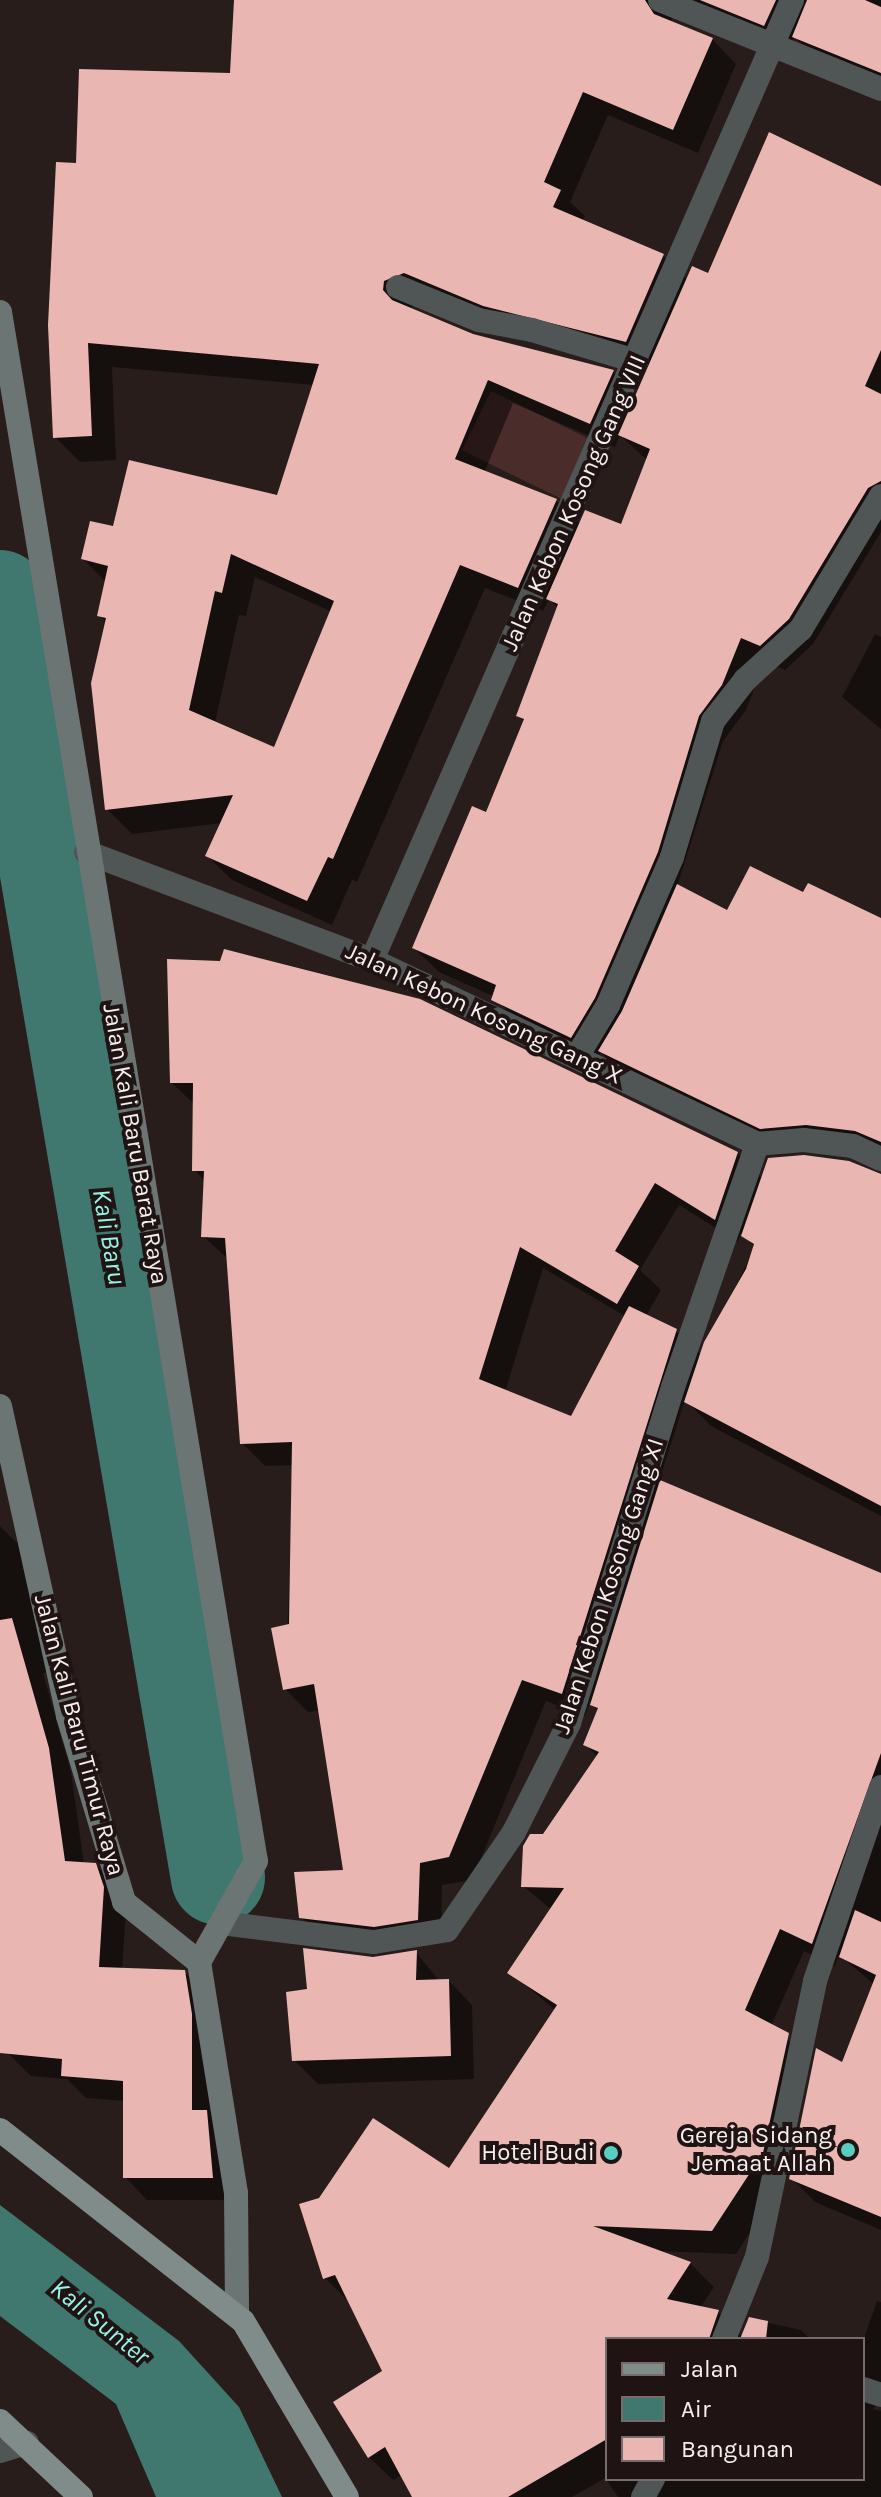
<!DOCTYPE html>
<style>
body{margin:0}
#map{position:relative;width:881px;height:2497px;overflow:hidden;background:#291d1c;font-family:Karla,sans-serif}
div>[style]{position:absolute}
.green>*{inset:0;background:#4a2c2a;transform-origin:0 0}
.water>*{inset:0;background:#407870}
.shadow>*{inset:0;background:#0007}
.river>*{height:94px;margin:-47px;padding:0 47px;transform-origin:47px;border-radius:47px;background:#407870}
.building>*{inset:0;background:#e9b6b2}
.street>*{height:24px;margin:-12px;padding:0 12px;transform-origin:12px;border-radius:12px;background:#505655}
.secondary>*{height:24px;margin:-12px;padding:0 12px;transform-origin:12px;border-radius:12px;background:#6b7573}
.primary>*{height:24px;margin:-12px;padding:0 12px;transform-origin:12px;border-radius:12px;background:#7f8c8a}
.dots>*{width:22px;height:22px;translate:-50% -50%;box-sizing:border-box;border:4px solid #1f1413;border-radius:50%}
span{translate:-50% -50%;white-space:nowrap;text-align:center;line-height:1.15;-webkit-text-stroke:8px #1f1413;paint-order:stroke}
.street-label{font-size:24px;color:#f7efee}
.poi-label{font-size:24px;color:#f7efee}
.right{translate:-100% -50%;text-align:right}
.water-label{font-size:26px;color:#98f4e7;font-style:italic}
.legend{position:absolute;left:605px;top:2337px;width:260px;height:144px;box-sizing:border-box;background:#1f1413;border:2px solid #756c6b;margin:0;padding:10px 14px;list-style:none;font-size:24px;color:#f7efee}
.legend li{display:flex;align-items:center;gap:16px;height:40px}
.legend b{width:40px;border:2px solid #756c6b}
</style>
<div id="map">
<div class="green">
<div style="left:491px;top:391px;width:120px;height:66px;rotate:26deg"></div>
</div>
<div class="water">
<div style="clip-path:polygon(0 2205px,179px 2341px,239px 2407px,282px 2497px,156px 2497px,116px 2404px,0 2316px)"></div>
</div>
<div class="shadow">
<div style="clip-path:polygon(evenodd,236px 0,881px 0,881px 87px,819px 61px,795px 37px,789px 49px,674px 13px,671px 22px,712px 39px,736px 64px,698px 153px,608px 115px,570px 202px,585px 216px,582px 221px,663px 256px,688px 280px,709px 275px,881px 188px,881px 532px,813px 644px,785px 670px,765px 661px,746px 710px,723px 741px,677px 887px,728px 912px,804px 894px,881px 920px,881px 1155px,831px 1149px,786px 1152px,625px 1075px,601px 1052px,596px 1061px,518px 1024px,495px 997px,439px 972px,414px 948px,487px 815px,525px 722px,518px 716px,558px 608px,549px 599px,543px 611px,485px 588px,357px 882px,352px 880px,332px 925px,232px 880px,207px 856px,222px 823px,132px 834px,107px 809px,106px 622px,99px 615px,106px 582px,83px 559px,115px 529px,278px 498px,314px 385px,112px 367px,116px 460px,80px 462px,55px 437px,78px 165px,232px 75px,236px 0,429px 297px,510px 329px,651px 366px,637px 396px,613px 372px,473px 336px,408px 309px,429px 297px,236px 0,513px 403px,615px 447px,620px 435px,648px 461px,623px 527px,581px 525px,556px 501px,484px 473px,513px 403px,236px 0,255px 577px,332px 612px,275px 750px,215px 723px,239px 615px,246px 616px,255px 577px)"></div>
<div style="clip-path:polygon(875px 634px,881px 637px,881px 729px,842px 697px)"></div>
<div style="clip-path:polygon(evenodd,169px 961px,737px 1153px,763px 1179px,881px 1176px,881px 1516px,711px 1426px,685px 1400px,659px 1481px,881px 1575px,881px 2230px,815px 2202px,791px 2178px,875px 1985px,839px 1955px,835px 1966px,804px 1951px,771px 2026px,811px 2059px,786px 2177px,736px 2254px,657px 2251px,690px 2263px,714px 2287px,700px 2308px,718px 2312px,742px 2336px,750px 2319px,801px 2330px,810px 2339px,607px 2339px,607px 2479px,863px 2479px,863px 2341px,877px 2301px,881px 2302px,881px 2399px,873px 2409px,881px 2411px,881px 2497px,618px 2497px,605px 2478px,572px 2497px,414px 2497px,402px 2475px,393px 2480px,369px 2457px,385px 2371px,349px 2302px,325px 2278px,449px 2171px,556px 2011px,510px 1972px,552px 1910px,523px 1886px,544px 1836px,598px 1757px,585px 1745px,599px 1711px,590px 1701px,585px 1716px,546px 1701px,472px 1880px,442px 1885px,441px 1942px,325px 1940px,301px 1917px,346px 1872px,320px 1710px,308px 1712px,285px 1689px,294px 1465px,265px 1466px,242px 1443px,229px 1260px,203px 1236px,206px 1182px,194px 1170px,195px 1105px,172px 1083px,169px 961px,679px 1205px,738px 1242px,741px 1233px,755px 1247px,702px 1356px,676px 1331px,646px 1316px,661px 1290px,640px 1270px,679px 1205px,169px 961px,543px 1268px,625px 1316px,572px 1419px,505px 1392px,543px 1268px)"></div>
<div style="clip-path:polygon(0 1526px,18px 1544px,32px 1609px,44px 1621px,55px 1671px,43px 1673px,71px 1772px,84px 1864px,96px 1865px,119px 1888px,126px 1911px,122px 1970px,184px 1972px,207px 1995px,235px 2200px,147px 2200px,125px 2177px,125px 2101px,86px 2098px,67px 2079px,31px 2076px,8px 2053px,0 2031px)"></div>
<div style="clip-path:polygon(416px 1952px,440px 1982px,449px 1981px,472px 2005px,474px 2079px,318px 2084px,294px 2060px,310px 1991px,373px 1959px)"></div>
</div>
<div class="river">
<div style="left:0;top:597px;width:1299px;rotate:80.34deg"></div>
</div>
<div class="building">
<div style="clip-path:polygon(evenodd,234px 0,645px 0,654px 14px,713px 38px,673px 130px,583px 92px,544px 182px,561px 190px,553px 207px,664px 254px,626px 342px,483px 306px,404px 273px,384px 281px,383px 290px,392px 300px,473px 334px,614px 370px,590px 424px,488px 380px,455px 459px,557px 499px,518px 588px,460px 565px,333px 859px,328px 857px,307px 901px,205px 856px,233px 795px,105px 810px,91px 683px,106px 618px,97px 616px,108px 566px,81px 559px,90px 521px,113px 526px,129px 460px,277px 495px,319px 364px,88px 343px,92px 436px,53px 438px,48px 325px,56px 162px,76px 163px,79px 69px,230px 73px,234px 0,231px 554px,334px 601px,274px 747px,189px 710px,215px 591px,222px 593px,231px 554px)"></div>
<div style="clip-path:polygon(700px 0,776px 0,764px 26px)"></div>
<div style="clip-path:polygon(807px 0,865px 0,881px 7px,881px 73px,792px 37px)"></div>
<div style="clip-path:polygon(769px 132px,881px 186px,881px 350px,865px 386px,881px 394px,881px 481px,868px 488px,789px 619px,760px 646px,741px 638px,722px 685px,699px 716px,658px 852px,595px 998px,571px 1038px,491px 1000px,496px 985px,412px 948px,472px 806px,486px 812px,524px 719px,516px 716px,558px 604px,546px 599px,585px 510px,621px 524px,650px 449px,618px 435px,692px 266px,708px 273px)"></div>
<div style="clip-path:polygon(750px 866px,803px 892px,808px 883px,881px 918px,881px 1142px,855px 1131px,806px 1125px,760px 1129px,598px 1051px,622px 1011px,677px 884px,727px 910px)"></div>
<div style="clip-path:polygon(224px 949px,420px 999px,738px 1152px,715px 1220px,655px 1183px,615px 1251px,639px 1266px,617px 1304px,520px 1247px,479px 1379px,571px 1416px,629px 1306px,677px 1329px,562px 1694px,522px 1680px,449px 1857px,420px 1863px,418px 1920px,374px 1927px,299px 1918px,294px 1872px,343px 1870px,314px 1684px,283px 1690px,271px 1628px,289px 1624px,292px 1442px,240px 1444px,225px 1238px,201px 1237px,204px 1171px,192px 1171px,193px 1083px,170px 1083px,167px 959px,220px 961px)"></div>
<div style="clip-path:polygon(804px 1155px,849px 1161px,881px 1174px,881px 1506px,684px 1402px,704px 1342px,746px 1269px,754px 1244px,741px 1236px,768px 1158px)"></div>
<div style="clip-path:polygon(660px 1480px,881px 1573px,881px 1753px,812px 1944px,780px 1929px,745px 2010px,789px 2033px,763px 2153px,712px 2231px,593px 2226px,691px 2262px,667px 2299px,719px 2310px,709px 2339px,607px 2339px,607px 2439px,508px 2497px,412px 2497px,385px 2447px,368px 2458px,333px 2402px,382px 2371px,335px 2275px,323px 2279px,299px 2204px,319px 2198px,373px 2118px,449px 2168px,557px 2005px,507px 1973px,564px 1888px,521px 1887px,523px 1846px,530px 1834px,543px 1834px,599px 1752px,583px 1745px,598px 1708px,590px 1705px)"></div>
<div style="clip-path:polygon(12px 1618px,49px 1748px,65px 1861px,96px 1863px,104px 1887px,99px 1967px,185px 1970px,192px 2014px,192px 2110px,207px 2110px,213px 2178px,123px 2178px,123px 2081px,61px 2076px,62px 2059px,0 2053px,0 1620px)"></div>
<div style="clip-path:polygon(855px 1910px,881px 1922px,881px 2217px,789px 2179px,816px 2048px,842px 2062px,876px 1975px,839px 1957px)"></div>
<div style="clip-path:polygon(303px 1948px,373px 1957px,417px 1950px,416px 1980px,449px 1979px,451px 2056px,292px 2061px,286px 1992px,307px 1989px)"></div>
<div style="clip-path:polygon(749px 2317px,768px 2321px,766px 2339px,740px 2339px)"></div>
</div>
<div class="street">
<div style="left:660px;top:0;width:238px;rotate:21.9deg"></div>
<div style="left:398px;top:287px;width:87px;rotate:22.2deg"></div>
<div style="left:479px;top:320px;width:54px;rotate:10.7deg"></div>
<div style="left:532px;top:330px;width:109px;rotate:16.6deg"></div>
<div style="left:86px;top:852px;width:306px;rotate:20.7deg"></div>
<div style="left:372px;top:960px;width:427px;rotate:25.5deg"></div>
<div style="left:757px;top:1144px;width:47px;rotate:-4.9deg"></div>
<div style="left:804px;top:1140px;width:49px;rotate:7deg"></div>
<div style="left:853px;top:1146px;width:31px;rotate:25deg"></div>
<div style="left:372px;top:960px;width:1048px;rotate:-66.37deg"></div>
<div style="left:578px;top:1055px;width:58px;rotate:-59deg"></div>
<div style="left:608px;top:1005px;width:161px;rotate:-66.6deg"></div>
<div style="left:672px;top:857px;width:142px;rotate:-73.2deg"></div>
<div style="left:713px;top:721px;width:52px;rotate:-52deg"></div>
<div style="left:745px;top:680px;width:76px;rotate:-42.3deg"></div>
<div style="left:801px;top:629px;width:155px;rotate:-59deg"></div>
<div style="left:221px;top:1923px;width:154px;rotate:7.1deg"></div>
<div style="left:374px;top:1942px;width:74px;rotate:-9.3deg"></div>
<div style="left:447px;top:1930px;width:119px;rotate:-55.6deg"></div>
<div style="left:514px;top:1832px;width:122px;rotate:-63.2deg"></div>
<div style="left:569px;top:1723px;width:352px;rotate:-72.8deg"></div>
<div style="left:673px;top:1387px;width:257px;rotate:-70.9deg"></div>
<div style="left:724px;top:2339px;width:88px;rotate:-68.1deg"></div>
<div style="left:757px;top:2257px;width:282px;rotate:-78.1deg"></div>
<div style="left:815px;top:1981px;width:205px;rotate:-71.2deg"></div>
<div style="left:863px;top:2389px;width:19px;rotate:18deg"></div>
<div style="left:0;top:2451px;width:28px;rotate:-17deg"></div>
<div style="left:643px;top:2497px;width:21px;rotate:-61deg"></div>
</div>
<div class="secondary">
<div style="left:0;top:312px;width:1570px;rotate:80.62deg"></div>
<div style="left:256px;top:1861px;width:116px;rotate:119.4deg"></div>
<div style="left:0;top:1406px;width:317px;rotate:77.6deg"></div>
<div style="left:68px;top:1716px;width:194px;rotate:73.2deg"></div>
<div style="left:124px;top:1902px;width:96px;rotate:38.7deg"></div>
<div style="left:199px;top:1962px;width:234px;rotate:80.9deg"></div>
<div style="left:236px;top:2193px;width:123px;rotate:89.5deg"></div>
</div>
<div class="primary">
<div style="left:0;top:2130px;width:309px;rotate:38.2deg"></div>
<div style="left:243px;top:2321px;width:204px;rotate:59.4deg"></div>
<div style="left:0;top:2421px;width:111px;rotate:43.2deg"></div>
</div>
<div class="dots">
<div style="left:848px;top:2150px;background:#58cec0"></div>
<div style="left:611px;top:2153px;background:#58cec0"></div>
</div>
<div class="street-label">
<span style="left:574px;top:503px;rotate:-66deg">Jalan Kebon Kosong Gang VIII</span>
<span style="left:484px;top:1014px;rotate:25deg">Jalan Kebon Kosong Gang X</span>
<span style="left:135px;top:1144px;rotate:80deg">Jalan Kali Baru Barat Raya</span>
<span style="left:609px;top:1586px;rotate:-72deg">Jalan Kebon Kosong Gang XI</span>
<span style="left:79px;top:1735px;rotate:75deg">Jalan Kali Baru Timur Raya</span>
</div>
<div class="poi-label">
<span class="right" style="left:832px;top:2150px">Gereja Sidang<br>Jemaat Allah</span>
<span class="right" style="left:595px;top:2153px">Hotel Budi</span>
</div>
<div class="water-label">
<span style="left:109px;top:1237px;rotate:80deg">Kali Baru</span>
<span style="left:100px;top:2322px;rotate:39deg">Kali Sunter</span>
</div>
<ul class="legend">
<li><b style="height:10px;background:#7f8c8a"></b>Jalan</li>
<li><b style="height:22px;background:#407870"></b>Air</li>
<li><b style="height:22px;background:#e9b6b2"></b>Bangunan</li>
</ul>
</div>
